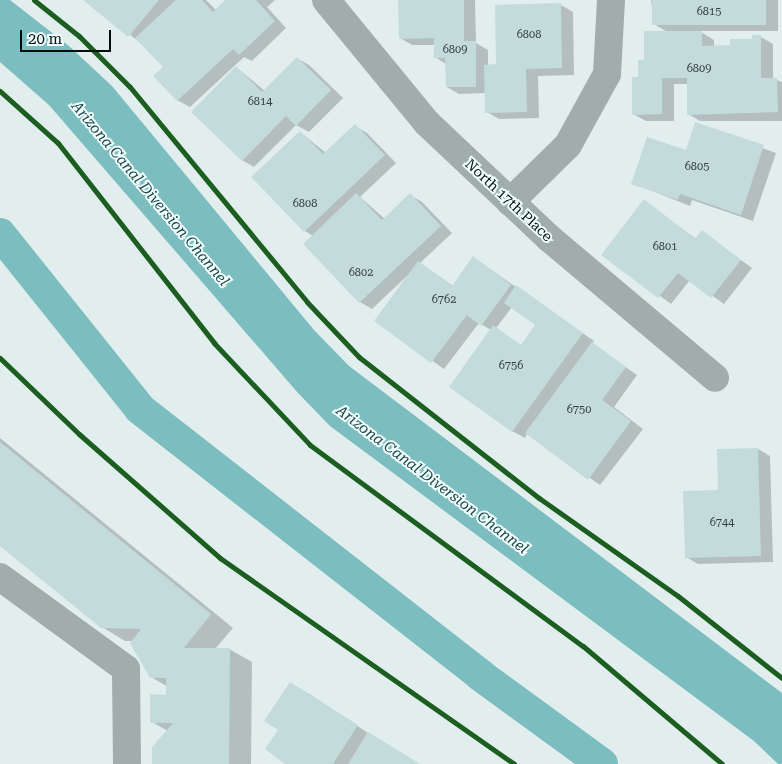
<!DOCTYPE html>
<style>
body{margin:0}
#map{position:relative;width:782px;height:764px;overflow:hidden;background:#e2eeee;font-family:"Roboto Serif",serif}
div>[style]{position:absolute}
.water>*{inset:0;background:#7cbdbf}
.shadow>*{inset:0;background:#0003}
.canal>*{height:32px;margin:-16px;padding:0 16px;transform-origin:16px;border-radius:16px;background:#7cbdbf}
.building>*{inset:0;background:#c4dbdb;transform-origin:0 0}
.minor>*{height:28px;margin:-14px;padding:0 14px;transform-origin:14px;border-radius:14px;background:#a1adad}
.cycleway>*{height:5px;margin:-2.5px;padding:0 2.5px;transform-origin:2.5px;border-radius:2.5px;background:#1b5e20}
span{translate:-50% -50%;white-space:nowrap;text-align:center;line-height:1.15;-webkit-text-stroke:4px #f1fefe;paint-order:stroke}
.number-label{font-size:11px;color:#364040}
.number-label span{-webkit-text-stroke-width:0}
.street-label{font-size:14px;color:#060d0d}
.water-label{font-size:15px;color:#1c4546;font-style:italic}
.scale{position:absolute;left:20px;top:30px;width:91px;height:22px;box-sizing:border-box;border:2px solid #060d0d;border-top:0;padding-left:6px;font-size:15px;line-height:18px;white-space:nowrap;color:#060d0d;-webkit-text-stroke:4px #f1fefe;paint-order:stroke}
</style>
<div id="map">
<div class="water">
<div style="clip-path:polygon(0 0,10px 0,69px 46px,112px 86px,314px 330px,349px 366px,782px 693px,782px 764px,778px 764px,754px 741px,330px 426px,298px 393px,49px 105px,0 62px)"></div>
</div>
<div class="shadow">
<div style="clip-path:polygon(85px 0,206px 0,216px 10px,227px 0,275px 0,267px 7px,286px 28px,252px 61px,244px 57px,190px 107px,177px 100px,164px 67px,142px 44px)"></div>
<div style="clip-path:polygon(399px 0,475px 0,476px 43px,488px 50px,488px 66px,497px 65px,561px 5px,573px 12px,574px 75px,538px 76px,539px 118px,499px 119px,487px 112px,486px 93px,459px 94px,447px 87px,446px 64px,435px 57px,435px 45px,412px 45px,400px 38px)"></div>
<div style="clip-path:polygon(651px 0,778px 0,778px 31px,699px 31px,714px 40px,714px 47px,731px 47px,761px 37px,773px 44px,773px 79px,782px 82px,782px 121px,700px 121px,688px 114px,688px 84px,674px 84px,674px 121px,646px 121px,633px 114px,645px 61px,669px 33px,654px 24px)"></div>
<div style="clip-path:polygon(297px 58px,309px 65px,343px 98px,309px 132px,296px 125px,254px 167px,242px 160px,236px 67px,265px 91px)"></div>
<div style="clip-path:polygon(696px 124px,776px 153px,753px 221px,692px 200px,690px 206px,632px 183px,687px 151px)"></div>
<div style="clip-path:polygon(evenodd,355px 126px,367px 133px,396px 163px,360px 197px,385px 219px,410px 195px,422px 202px,452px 233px,420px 263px,453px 286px,474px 258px,594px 341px,592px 344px,637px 375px,614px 407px,643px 429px,600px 485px,527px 434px,525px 438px,512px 431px,491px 330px,479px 323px,444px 369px,376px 321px,408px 275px,372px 309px,360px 302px,313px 236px,305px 231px,300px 132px,326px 153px,355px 126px,512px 307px,537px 325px,522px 346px,496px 328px,512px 307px)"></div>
<div style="clip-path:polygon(644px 201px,696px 239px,702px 232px,752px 268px,724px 304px,690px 280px,671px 304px,603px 254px)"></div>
<div style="clip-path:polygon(0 438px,233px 628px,215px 649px,229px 649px,252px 662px,251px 764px,154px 764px,168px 731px,152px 722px,168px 696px,168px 687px,151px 677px,133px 641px,125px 641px,102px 627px,0 544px)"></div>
<div style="clip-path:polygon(758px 449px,770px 456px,773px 562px,698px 564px,686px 557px,720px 491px)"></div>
<div style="clip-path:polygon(308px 693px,374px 737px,419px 764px,287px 764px)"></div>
</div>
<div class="canal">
<div style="left:0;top:234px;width:224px;rotate:51.3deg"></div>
<div style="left:140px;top:409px;width:432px;rotate:38deg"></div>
<div style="left:480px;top:675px;width:151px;rotate:36.1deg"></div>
</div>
<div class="building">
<div style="clip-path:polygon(83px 0,159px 0,128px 37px)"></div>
<div style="clip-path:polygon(176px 0,202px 0,213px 12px,225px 0,256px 0,275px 21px,239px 55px,233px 49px,177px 101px,153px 76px,163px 67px,135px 38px)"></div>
<div style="clip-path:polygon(398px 0,464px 0,464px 41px,476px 41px,476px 87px,446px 87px,445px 58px,434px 58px,434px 38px,399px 39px)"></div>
<div style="left:652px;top:0;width:114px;height:25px"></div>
<div style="clip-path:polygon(561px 3px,562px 68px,526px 69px,527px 112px,485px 113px,484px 65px,496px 64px,495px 5px)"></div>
<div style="clip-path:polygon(644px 31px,702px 31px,702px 46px,730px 45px,730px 39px,752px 39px,752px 35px,761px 35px,761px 78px,777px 78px,778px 112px,687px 115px,687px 78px,662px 78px,662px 114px,632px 115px,632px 77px,638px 77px,638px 60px,644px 60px)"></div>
<div style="clip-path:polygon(297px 57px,331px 90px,296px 126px,286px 116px,242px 161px,191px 112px,236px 66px,262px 92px)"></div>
<div style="clip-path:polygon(695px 122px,764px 145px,741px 215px,680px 194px,678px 200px,631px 184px,647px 137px,686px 150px)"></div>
<div style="clip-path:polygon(355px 124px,385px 155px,304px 232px,251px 177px,300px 131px,323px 154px)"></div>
<div style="clip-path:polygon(356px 193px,382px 220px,410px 193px,441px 226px,359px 303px,303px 244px)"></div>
<div style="clip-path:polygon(644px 199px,695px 239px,702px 230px,741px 260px,711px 298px,678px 273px,658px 298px,601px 255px)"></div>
<div style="clip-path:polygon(473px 256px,511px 285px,481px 326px,467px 315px,431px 363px,374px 321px,418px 261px,452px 286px)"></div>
<div style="clip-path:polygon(516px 285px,583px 333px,512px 432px,449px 387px,493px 325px,521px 345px,535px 325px,504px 303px)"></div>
<div style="clip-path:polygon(592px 342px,626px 367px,602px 400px,631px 421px,588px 480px,525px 433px)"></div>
<div style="clip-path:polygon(0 442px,211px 614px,184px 648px,230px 648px,229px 764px,152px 764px,152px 747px,173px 723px,150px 723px,150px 694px,166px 695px,166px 678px,150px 678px,130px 643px,141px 629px,101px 628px,0 546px)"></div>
<div style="clip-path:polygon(758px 448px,761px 556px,685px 558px,683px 491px,718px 490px,717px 449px)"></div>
<div style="clip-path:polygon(290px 682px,358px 725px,333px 764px,285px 764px,265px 749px,278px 730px,264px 721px)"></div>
<div style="clip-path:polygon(368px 732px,420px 764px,348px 764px)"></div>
</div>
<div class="minor">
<div style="left:326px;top:0;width:159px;rotate:50.6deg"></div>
<div style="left:427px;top:123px;width:168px;rotate:43.3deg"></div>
<div style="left:549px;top:238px;width:217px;rotate:40.1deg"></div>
<div style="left:510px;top:202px;width:81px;rotate:-44.5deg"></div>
<div style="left:568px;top:145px;width:81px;rotate:-61.2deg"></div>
<div style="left:607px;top:74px;width:74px;rotate:-86.9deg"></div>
<div style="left:0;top:577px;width:156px;rotate:36.1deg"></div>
<div style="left:126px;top:669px;width:95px;rotate:89.4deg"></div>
</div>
<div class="cycleway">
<div style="left:34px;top:0;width:58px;rotate:38.7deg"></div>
<div style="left:79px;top:36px;width:72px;rotate:45deg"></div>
<div style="left:130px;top:87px;width:278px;rotate:50.5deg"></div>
<div style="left:307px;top:302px;width:76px;rotate:46.6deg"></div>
<div style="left:359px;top:357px;width:229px;rotate:38.1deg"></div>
<div style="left:539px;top:498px;width:170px;rotate:35.2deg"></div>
<div style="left:678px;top:596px;width:132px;rotate:38.3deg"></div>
<div style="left:0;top:91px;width:78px;rotate:41.9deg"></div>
<div style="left:58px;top:143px;width:254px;rotate:52deg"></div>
<div style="left:214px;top:343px;width:140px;rotate:46.7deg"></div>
<div style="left:310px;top:445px;width:339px;rotate:36.4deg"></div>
<div style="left:583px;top:646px;width:182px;rotate:40.3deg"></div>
<div style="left:0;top:358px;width:110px;rotate:43.9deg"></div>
<div style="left:79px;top:434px;width:188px;rotate:41.3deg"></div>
<div style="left:220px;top:558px;width:359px;rotate:35deg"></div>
</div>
<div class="number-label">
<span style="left:709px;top:12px">6815</span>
<span style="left:529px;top:35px">6808</span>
<span style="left:455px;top:50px">6809</span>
<span style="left:699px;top:69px">6809</span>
<span style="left:260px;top:102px">6814</span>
<span style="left:697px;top:167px">6805</span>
<span style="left:305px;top:204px">6808</span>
<span style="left:665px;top:247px">6801</span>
<span style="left:361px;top:273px">6802</span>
<span style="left:444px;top:300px">6762</span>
<span style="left:511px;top:366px">6756</span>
<span style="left:579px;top:410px">6750</span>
<span style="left:722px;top:523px">6744</span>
</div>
<div class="street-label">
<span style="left:509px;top:200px;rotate:43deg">North 17th Place</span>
</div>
<div class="water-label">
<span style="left:150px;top:194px;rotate:50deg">Arizona Canal Diversion Channel</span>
<span style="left:432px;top:480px;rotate:37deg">Arizona Canal Diversion Channel</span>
</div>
<div class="scale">20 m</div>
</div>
